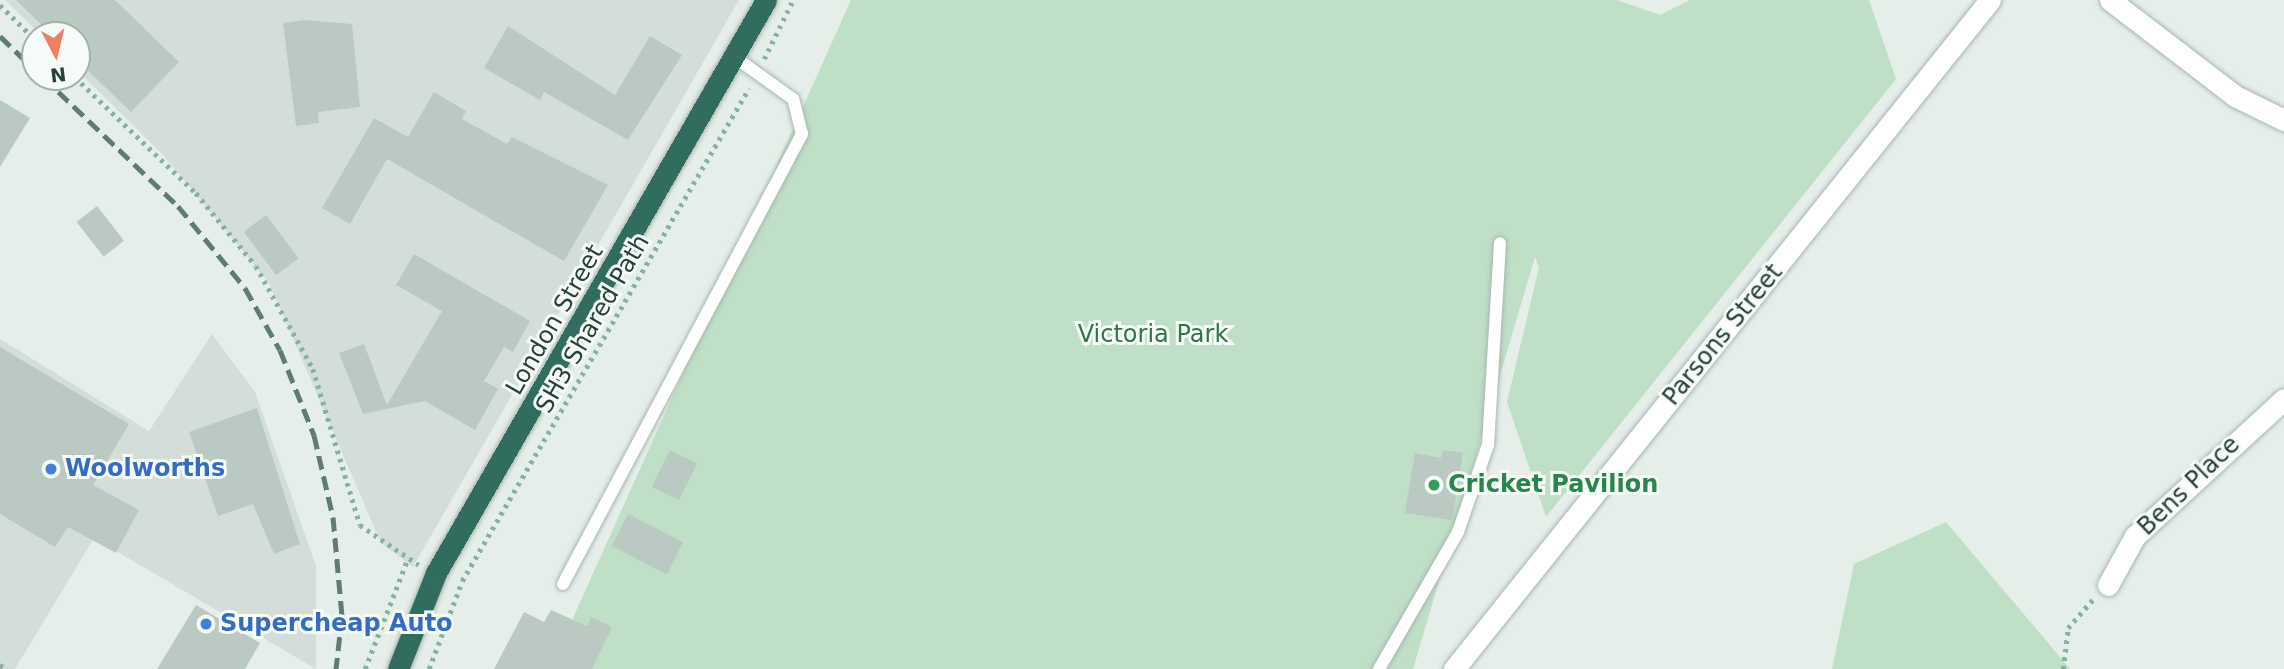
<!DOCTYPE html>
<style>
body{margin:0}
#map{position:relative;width:2284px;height:669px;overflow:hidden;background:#e6eeea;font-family:"DejaVu Sans",sans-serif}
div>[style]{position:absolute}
.built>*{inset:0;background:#d4ded9}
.green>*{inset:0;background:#bfdfc6}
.building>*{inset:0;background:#bbc9c3;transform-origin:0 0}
.path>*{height:4.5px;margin-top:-2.25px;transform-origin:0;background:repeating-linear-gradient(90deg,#87b1a2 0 3.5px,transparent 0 8.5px)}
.roads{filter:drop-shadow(0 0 2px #a8b7b1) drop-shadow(0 0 2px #a8b7b1)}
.lane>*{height:12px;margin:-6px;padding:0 6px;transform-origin:6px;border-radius:6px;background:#fff}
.street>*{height:21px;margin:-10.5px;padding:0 10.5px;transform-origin:10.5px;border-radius:10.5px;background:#fff}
.secondary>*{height:21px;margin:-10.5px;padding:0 10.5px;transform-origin:10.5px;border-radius:10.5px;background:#fff}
.highway>*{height:21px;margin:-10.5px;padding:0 10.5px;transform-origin:10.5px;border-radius:10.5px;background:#316d5e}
.rail>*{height:5px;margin-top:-2.5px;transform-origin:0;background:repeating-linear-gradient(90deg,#5f7c73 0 14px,transparent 0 21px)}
.dots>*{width:19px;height:19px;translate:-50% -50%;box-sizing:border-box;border:4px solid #f7fbf8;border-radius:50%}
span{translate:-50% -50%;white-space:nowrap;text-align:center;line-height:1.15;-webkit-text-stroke:6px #f7fbf8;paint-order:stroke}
.street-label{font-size:24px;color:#254138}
.park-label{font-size:24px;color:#2f7748}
.shop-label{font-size:24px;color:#366cbe;font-weight:700}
.left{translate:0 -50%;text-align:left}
.leisure-label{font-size:24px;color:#27864d;font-weight:700}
.north{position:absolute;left:21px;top:21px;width:70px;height:70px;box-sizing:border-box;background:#f7fbf8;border:2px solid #a3b1ab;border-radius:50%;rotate:173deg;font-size:19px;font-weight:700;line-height:28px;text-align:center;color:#254138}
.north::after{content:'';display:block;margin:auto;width:24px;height:32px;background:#f07f62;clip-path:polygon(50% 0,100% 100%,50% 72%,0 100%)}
</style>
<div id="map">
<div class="built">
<div style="clip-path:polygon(5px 0,739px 0,413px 567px,381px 543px,269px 283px,163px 155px,77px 70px,77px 35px,41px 35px)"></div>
<div style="clip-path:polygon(212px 334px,255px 392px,316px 566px,316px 669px,94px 538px,15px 669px,0 669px,0 339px,149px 431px)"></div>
</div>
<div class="green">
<div style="clip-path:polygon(851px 0,1617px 0,1660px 15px,1690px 0,1869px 0,1896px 79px,1546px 517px,1507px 402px,1539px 267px,1535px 257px,1413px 669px,550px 669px)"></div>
<div style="clip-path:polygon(1946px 522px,2070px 669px,1832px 669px,1854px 564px)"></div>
</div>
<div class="building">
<div style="clip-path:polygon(16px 0,115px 0,179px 62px,131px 112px,77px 60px,77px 35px,52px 35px)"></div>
<div style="clip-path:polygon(305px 20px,352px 24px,360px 107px,318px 112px,319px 123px,296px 126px,283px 23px)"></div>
<div style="clip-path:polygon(508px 26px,615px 95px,650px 36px,682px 55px,628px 140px,544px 92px,540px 100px,484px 68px)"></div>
<div style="clip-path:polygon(434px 92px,466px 111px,462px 119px,507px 144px,512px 137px,608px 185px,564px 261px,387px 159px,350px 224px,322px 208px,374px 118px,408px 137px)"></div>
<div style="clip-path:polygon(0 100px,30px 118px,0 167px)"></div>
<div style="left:97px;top:206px;width:44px;height:26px;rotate:52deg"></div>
<div style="left:266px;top:215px;width:54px;height:28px;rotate:53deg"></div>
<div style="clip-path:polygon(414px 254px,530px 321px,513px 352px,504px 347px,484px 381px,498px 389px,475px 430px,425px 401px,363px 414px,339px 353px,364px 344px,387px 405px,442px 311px,396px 285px)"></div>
<div style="clip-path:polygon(0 347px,129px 424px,93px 485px,139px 510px,116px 553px,68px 527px,55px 547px,0 514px)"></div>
<div style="clip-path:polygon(257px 408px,300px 544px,274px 554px,253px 504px,218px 516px,189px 432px)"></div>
<div style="left:670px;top:450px;width:30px;height:41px;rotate:26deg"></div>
<div style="clip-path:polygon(1443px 450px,1463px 453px,1452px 520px,1405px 513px,1415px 453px,1441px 458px)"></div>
<div style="left:628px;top:514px;width:62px;height:36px;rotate:27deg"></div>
<div style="clip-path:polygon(196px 605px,260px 643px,245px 669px,157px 669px)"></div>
<div style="clip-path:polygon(551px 610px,587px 626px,591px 617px,612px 627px,592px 669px,494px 669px,524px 612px,544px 622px)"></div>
</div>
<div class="path">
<div style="left:0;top:5px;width:49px;rotate:44.2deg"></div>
<div style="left:764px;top:59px;width:66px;rotate:-63.8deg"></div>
<div style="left:75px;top:77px;width:168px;rotate:43.8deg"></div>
<div style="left:196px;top:193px;width:94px;rotate:50.6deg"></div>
<div style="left:256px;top:266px;width:118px;rotate:61deg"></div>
<div style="left:313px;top:369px;width:163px;rotate:73.2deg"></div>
<div style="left:360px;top:525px;width:71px;rotate:34.1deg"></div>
<div style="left:0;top:665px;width:8px;rotate:30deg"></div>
<div style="left:365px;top:669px;width:119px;rotate:-68.8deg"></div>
<div style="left:429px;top:669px;width:94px;rotate:-69.4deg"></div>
<div style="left:462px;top:581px;width:570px;rotate:-59.79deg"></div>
<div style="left:2063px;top:669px;width:41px;rotate:-83deg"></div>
<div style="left:2068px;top:628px;width:41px;rotate:-48.9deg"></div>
</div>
<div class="roads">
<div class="lane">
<div style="left:563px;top:584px;width:510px;rotate:-62.03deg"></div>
<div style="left:802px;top:134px;width:36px;rotate:-104deg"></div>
<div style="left:793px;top:99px;width:70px;rotate:-144.3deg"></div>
<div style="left:1379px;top:669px;width:158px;rotate:-60deg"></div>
<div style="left:1458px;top:532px;width:92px;rotate:-71deg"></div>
<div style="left:1488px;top:445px;width:202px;rotate:-86.6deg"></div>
</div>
<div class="street">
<div style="left:2110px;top:0;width:158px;rotate:37.5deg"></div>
<div style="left:2235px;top:96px;width:55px;rotate:26.1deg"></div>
<div style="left:2108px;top:585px;width:56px;rotate:-61.1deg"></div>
<div style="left:2135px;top:536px;width:202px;rotate:-42.6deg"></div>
</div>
<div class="secondary">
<div style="left:1454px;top:669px;width:857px;rotate:-51.3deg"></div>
</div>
<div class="highway">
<div style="left:398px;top:669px;width:103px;rotate:-68.4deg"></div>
<div style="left:436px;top:573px;width:661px;rotate:-60.06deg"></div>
</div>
</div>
<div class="rail">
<div style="left:0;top:36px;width:49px;rotate:44.2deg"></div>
<div style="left:43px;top:77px;width:187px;rotate:43.7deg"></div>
<div style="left:178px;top:206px;width:106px;rotate:50.7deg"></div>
<div style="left:245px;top:288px;width:71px;rotate:60.6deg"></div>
<div style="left:280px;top:350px;width:92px;rotate:68.2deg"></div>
<div style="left:314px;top:435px;width:84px;rotate:77deg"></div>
<div style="left:333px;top:517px;width:99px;rotate:84.8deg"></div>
<div style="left:342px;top:616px;width:53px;rotate:96.5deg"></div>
</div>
<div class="dots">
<div style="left:51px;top:469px;background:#3f7fe0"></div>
<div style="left:1434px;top:485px;background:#2e9e5b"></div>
<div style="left:206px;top:624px;background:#3f7fe0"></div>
</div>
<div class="street-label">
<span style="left:555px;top:320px;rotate:-60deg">London Street</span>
<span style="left:593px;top:324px;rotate:-60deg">SH3 Shared Path</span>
<span style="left:1723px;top:335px;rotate:-51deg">Parsons Street</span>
<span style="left:2189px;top:486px;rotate:-44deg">Bens Place</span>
</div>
<div class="park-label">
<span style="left:1153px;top:335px">Victoria Park</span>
</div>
<div class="shop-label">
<span class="left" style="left:65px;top:469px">Woolworths</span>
<span class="left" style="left:220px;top:624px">Supercheap Auto</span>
</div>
<div class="leisure-label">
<span class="left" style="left:1448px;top:485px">Cricket Pavilion</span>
</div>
<div class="north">N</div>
</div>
